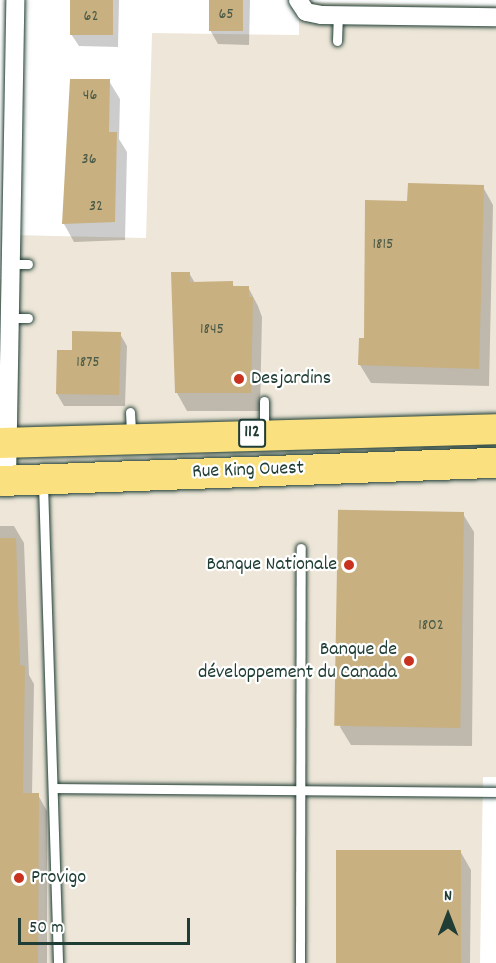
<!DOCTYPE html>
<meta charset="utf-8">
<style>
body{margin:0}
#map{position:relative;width:496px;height:963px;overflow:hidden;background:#fff;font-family:Dekko,sans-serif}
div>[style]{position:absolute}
.built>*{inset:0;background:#eee7d9}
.shadow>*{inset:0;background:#0003}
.building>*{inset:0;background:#c8b080;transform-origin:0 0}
.roads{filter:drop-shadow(0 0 2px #1f3d34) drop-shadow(0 0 2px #1f3d34)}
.service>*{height:9px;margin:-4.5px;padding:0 4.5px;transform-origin:4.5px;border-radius:4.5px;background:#fff}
.minor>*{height:18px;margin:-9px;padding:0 9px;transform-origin:9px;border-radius:9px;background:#fff}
.primary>*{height:30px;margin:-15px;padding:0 15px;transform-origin:15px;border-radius:15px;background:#fbe080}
.dots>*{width:16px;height:16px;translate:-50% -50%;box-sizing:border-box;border:3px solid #fff;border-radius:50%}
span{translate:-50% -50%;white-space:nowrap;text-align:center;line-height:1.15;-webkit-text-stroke:4.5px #fff;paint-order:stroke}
.number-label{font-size:16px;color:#495a47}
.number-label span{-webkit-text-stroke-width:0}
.shield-label span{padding:2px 4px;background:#fff;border:2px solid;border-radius:4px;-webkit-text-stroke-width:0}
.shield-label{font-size:18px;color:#1f3d34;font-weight:700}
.poi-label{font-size:20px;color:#1f3d34}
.left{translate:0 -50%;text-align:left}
.right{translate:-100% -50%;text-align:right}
.street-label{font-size:20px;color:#1f3d34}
.north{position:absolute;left:418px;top:885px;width:60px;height:60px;-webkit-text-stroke:4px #fff;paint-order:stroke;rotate:0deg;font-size:16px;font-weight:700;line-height:24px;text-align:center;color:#1f3d34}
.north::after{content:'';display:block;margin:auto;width:21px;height:27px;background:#1f3d34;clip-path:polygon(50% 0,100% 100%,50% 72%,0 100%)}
.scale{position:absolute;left:18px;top:918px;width:172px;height:27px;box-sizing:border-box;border:3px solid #1f3d34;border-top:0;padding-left:8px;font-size:18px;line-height:21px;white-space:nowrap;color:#1f3d34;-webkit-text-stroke:4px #fff;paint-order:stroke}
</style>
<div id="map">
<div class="built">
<div style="clip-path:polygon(299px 2px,496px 6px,496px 777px,483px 777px,480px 963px,0 963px,0 279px,10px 279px,11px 235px,146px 238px,152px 33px,299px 35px)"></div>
</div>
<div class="shadow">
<div style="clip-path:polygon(72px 0,119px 0,118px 47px,79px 46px,71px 34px)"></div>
<div style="clip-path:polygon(211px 0,250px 0,249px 45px,218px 44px,210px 30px)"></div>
<div style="clip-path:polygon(109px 81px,120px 99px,119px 139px,127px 152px,125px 240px,74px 242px,64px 224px)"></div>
<div style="clip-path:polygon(483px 187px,493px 205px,489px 386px,371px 383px,360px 365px,361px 339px,365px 339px,409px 203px)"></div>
<div style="clip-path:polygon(189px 273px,195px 283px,232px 283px,234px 287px,248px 287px,258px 306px,262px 317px,260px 411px,187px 411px,177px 393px)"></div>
<div style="clip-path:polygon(120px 334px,127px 346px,125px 406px,64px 406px,57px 394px,74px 352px)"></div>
<div style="clip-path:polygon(463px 514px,474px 532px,472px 746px,351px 745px,340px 727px)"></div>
<div style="clip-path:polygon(0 526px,14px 526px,24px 543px,29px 675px,34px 684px,32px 795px,38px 795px,47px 811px,47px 963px,0 963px)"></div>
<div style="clip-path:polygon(460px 851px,471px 870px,470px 963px,340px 963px)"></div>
</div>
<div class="building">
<div style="left:70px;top:0;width:43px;height:35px"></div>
<div style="left:209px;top:0;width:34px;height:31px"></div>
<div style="clip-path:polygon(70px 79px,110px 79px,109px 132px,117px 132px,115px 222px,62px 224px)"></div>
<div style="clip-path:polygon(408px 183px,484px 185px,479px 369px,358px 365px,359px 338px,364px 338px,365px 200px,407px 201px)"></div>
<div style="clip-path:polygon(171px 272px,190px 272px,190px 282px,233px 281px,233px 286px,249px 286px,249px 297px,253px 297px,251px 393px,175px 393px)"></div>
<div style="clip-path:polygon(72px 331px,121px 332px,119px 395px,56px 394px,57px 350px,72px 350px)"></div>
<div style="left:464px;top:512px;width:216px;height:126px;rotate:91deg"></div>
<div style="clip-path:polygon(0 538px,16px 538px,20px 665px,25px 666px,23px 793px,39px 793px,38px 963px,0 963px)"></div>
<div style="left:336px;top:850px;width:125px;height:113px"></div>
</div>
<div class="roads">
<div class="service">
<div style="left:337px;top:41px;width:24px;rotate:-88deg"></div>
<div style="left:10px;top:264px;width:18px"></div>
<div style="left:9px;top:318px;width:19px"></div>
<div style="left:264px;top:401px;width:30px;rotate:90deg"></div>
<div style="left:130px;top:412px;width:22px;rotate:87deg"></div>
<div style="left:43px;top:484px;width:479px;rotate:88.2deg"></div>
<div style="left:55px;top:788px;width:441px;rotate:0.5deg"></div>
<div style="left:300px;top:963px;width:415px;rotate:-89.9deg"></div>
</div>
<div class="minor">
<div style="left:298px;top:0;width:14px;rotate:56deg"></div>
<div style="left:306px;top:12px;width:15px;rotate:11deg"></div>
<div style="left:321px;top:15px;width:175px;rotate:0.7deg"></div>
<div style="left:7px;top:480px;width:480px;rotate:-89deg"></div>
</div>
<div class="primary">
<div style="left:0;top:443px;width:496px;rotate:-1.6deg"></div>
<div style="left:0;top:481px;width:496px;rotate:-2.1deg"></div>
</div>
</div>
<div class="dots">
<div style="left:239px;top:379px;background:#c8321e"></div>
<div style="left:349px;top:565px;background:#c8321e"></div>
<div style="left:409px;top:661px;background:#c8321e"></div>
<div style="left:19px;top:878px;background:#c8321e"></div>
</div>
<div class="number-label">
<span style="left:226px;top:15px">65</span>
<span style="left:91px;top:17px">62</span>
<span style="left:90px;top:96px">46</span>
<span style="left:89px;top:160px">36</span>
<span style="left:96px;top:207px">32</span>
<span style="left:383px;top:245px">1815</span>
<span style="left:212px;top:330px">1845</span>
<span style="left:88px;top:363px">1875</span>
<span style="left:431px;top:626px">1802</span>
</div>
<div class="shield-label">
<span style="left:252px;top:433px">112</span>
</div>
<div class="poi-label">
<span class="left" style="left:251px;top:379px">Desjardins</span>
<span class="right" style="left:337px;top:565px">Banque Nationale</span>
<span class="right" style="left:397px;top:662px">Banque de<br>développement du Canada</span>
<span class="left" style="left:31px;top:878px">Provigo</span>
</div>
<div class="street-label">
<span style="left:248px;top:471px;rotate:-2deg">Rue King Ouest</span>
</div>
<div class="north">N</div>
<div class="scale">50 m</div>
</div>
